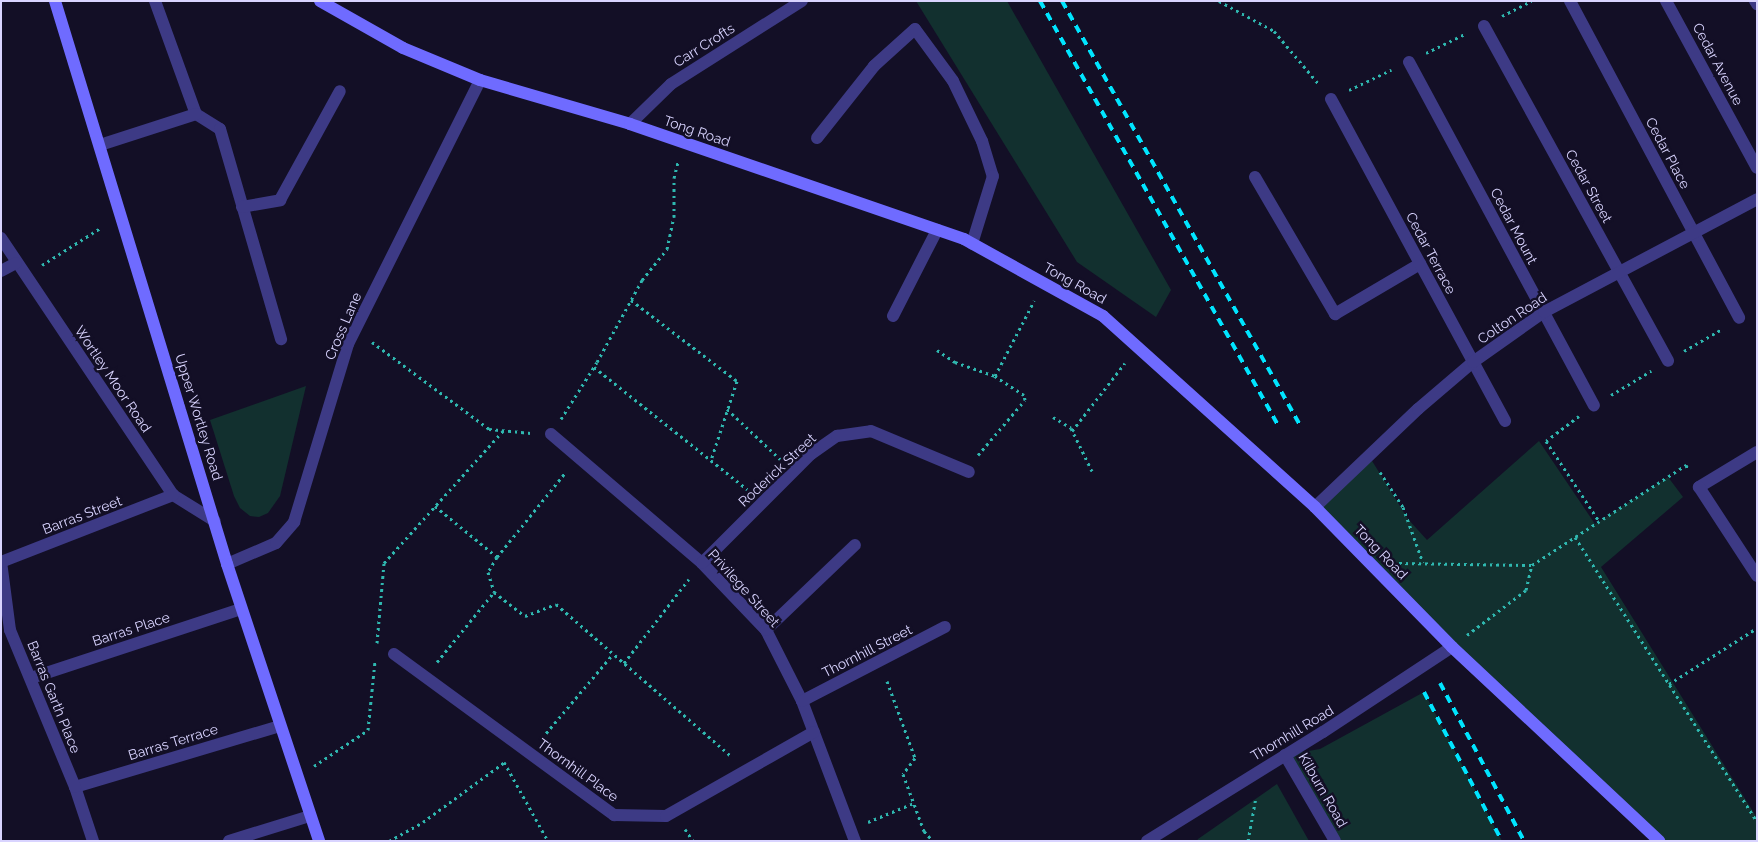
<!DOCTYPE html>
<style>
body{margin:0}
#map{position:relative;width:1758px;height:842px;overflow:hidden;background:#130f26;font-family:Raleway,sans-serif}
div>[style]{position:absolute}
.green>*{inset:0;background:#12302f}
.path>*{height:3px;margin-top:-1.5px;transform-origin:0;background:repeating-linear-gradient(90deg,#2fb8b0 0 2.5px,transparent 0 6.5px)}
.lane>*{height:12px;margin:-6px;padding:0 6px;transform-origin:6px;border-radius:6px;background:#3d3a85}
.street>*{height:12px;margin:-6px;padding:0 6px;transform-origin:6px;border-radius:6px;background:#3d3a85}
.secondary>*{height:12px;margin:-6px;padding:0 6px;transform-origin:6px;border-radius:6px;background:#6f6bff}
.rail>*{height:4px;margin-top:-2px;transform-origin:0;background:repeating-linear-gradient(90deg,#00e5ff 0 8px,transparent 0 14px)}
span{translate:-50% -50%;white-space:nowrap;text-align:center;line-height:1.15;-webkit-text-stroke:5px #130f26;paint-order:stroke}
.street-label{font-size:14px;color:#d9d4ff}
.frame{position:absolute;inset:0;border:2px solid #d9d4ff;pointer-events:none}
</style>
<div id="map">
<div class="green">
<div style="clip-path:polygon(916px 1px,1007px 1px,1171px 290px,1156px 317px,1077px 262px)"></div>
<div style="clip-path:polygon(306px 386px,280px 496px,268px 513px,259px 517px,250px 516px,240px 508px,234px 496px,210px 420px)"></div>
<div style="clip-path:polygon(1539px 441px,1595px 524px,1668px 477px,1683px 497px,1601px 567px,1757px 818px,1757px 841px,1659px 841px,1315px 507px,1369px 456px,1408px 519px,1427px 540px)"></div>
<div style="clip-path:polygon(1424px 692px,1502px 841px,1335px 841px,1285px 755px,1320px 749px)"></div>
<div style="clip-path:polygon(1277px 784px,1309px 841px,1197px 841px,1198px 839px)"></div>
</div>
<div class="path">
<div style="left:1219px;top:1px;width:63px;rotate:28.6deg"></div>
<div style="left:1274px;top:31px;width:68px;rotate:49.8deg"></div>
<div style="left:1502px;top:16px;width:33px;rotate:-27deg"></div>
<div style="left:1426px;top:53px;width:43px;rotate:-26deg"></div>
<div style="left:1349px;top:90px;width:47px;rotate:-25.5deg"></div>
<div style="left:42px;top:265px;width:71px;rotate:-32.3deg"></div>
<div style="left:631px;top:300px;width:133px;rotate:37.4deg"></div>
<div style="left:737px;top:381px;width:83px;rotate:108.2deg"></div>
<div style="left:372px;top:342px;width:146px;rotate:36.6deg"></div>
<div style="left:489px;top:429px;width:42px;rotate:5.4deg"></div>
<div style="left:937px;top:350px;width:22px;rotate:34deg"></div>
<div style="left:955px;top:362px;width:42px;rotate:19.3deg"></div>
<div style="left:1684px;top:351px;width:44px;rotate:-30.1deg"></div>
<div style="left:594px;top:367px;width:196px;rotate:38.6deg"></div>
<div style="left:1611px;top:395px;width:47px;rotate:-31deg"></div>
<div style="left:727px;top:409px;width:73px;rotate:43.3deg"></div>
<div style="left:1579px;top:416px;width:41px;rotate:142.9deg"></div>
<div style="left:1546px;top:441px;width:96px;rotate:56.5deg"></div>
<div style="left:1053px;top:417px;width:21px;rotate:31deg"></div>
<div style="left:1071px;top:428px;width:48px;rotate:64deg"></div>
<div style="left:561px;top:419px;width:67px;rotate:-57.7deg"></div>
<div style="left:597px;top:362px;width:94px;rotate:-61.2deg"></div>
<div style="left:642px;top:280px;width:40px;rotate:-51deg"></div>
<div style="left:667px;top:249px;width:33px;rotate:-78deg"></div>
<div style="left:674px;top:217px;width:39px;rotate:-90deg"></div>
<div style="left:674px;top:178px;width:16px;rotate:-76deg"></div>
<div style="left:1072px;top:431px;width:86px;rotate:-52.1deg"></div>
<div style="left:978px;top:455px;width:72px;rotate:-49.5deg"></div>
<div style="left:1025px;top:400px;width:5px;rotate:-101deg"></div>
<div style="left:1024px;top:395px;width:35px;rotate:-147deg"></div>
<div style="left:995px;top:376px;width:85px;rotate:-62.5deg"></div>
<div style="left:1380px;top:472px;width:42px;rotate:56.7deg"></div>
<div style="left:1403px;top:507px;width:59px;rotate:70.3deg"></div>
<div style="left:435px;top:506px;width:80px;rotate:39.4deg"></div>
<div style="left:497px;top:557px;width:108px;rotate:-51deg"></div>
<div style="left:1575px;top:537px;width:338px;rotate:57.4deg"></div>
<div style="left:497px;top:557px;width:17px;rotate:121deg"></div>
<div style="left:488px;top:572px;width:21px;rotate:73deg"></div>
<div style="left:494px;top:592px;width:39px;rotate:38deg"></div>
<div style="left:525px;top:616px;width:33px;rotate:-21deg"></div>
<div style="left:556px;top:604px;width:232px;rotate:41deg"></div>
<div style="left:1399px;top:563px;width:133px;rotate:0.9deg"></div>
<div style="left:1532px;top:565px;width:184px;rotate:-33deg"></div>
<div style="left:1686px;top:465px;width:4px;rotate:63deg"></div>
<div style="left:1467px;top:635px;width:74px;rotate:-37.3deg"></div>
<div style="left:1526px;top:590px;width:26px;rotate:-77deg"></div>
<div style="left:377px;top:643px;width:80px;rotate:-85deg"></div>
<div style="left:384px;top:563px;width:178px;rotate:-48deg"></div>
<div style="left:437px;top:662px;width:90px;rotate:-50.8deg"></div>
<div style="left:624px;top:663px;width:106px;rotate:-52.3deg"></div>
<div style="left:887px;top:681px;width:82px;rotate:70deg"></div>
<div style="left:915px;top:758px;width:20px;rotate:127deg"></div>
<div style="left:903px;top:774px;width:61px;rotate:69.8deg"></div>
<div style="left:924px;top:831px;width:13px;rotate:48deg"></div>
<div style="left:1669px;top:684px;width:104px;rotate:-32.5deg"></div>
<div style="left:542px;top:738px;width:110px;rotate:-49.8deg"></div>
<div style="left:504px;top:762px;width:90px;rotate:60.9deg"></div>
<div style="left:314px;top:766px;width:65px;rotate:-33.7deg"></div>
<div style="left:368px;top:730px;width:69px;rotate:-84.2deg"></div>
<div style="left:868px;top:822px;width:50px;rotate:-22.4deg"></div>
<div style="left:685px;top:829px;width:14px;rotate:56deg"></div>
<div style="left:389px;top:841px;width:39px;rotate:-29deg"></div>
<div style="left:423px;top:822px;width:103px;rotate:-36.3deg"></div>
<div style="left:1248px;top:841px;width:45px;rotate:-79.7deg"></div>
</div>
<div class="lane">
<div style="left:155px;top:1px;width:120px;rotate:70.1deg"></div>
<div style="left:196px;top:114px;width:28px;rotate:32deg"></div>
<div style="left:220px;top:129px;width:219px;rotate:73.8deg"></div>
<div style="left:817px;top:138px;width:92px;rotate:-51.6deg"></div>
<div style="left:874px;top:66px;width:55px;rotate:-42.1deg"></div>
<div style="left:915px;top:29px;width:64px;rotate:53.8deg"></div>
<div style="left:953px;top:81px;width:67px;rotate:64.2deg"></div>
<div style="left:982px;top:141px;width:37px;rotate:73deg"></div>
<div style="left:993px;top:176px;width:71px;rotate:107.2deg"></div>
<div style="left:100px;top:145px;width:101px;rotate:-17.9deg"></div>
<div style="left:1255px;top:177px;width:159px;rotate:59.7deg"></div>
<div style="left:1335px;top:314px;width:99px;rotate:-30.5deg"></div>
<div style="left:242px;top:207px;width:39px;rotate:-10deg"></div>
<div style="left:280px;top:200px;width:124px;rotate:-61.2deg"></div>
<div style="left:893px;top:316px;width:97px;rotate:-62.9deg"></div>
</div>
<div class="street">
<div style="left:1570px;top:1px;width:359px;rotate:61.9deg"></div>
<div style="left:1666px;top:1px;width:190px;rotate:61.4deg"></div>
<div style="left:1755px;top:1px;width:4px;rotate:56deg"></div>
<div style="left:1484px;top:26px;width:382px;rotate:61.2deg"></div>
<div style="left:1409px;top:62px;width:390px;rotate:61.7deg"></div>
<div style="left:1331px;top:99px;width:366px;rotate:61.6deg"></div>
<div style="left:630px;top:124px;width:57px;rotate:-44.3deg"></div>
<div style="left:671px;top:84px;width:155px;rotate:-32.4deg"></div>
<div style="left:1px;top:238px;width:309px;rotate:56.2deg"></div>
<div style="left:173px;top:495px;width:49px;rotate:31.8deg"></div>
<div style="left:1px;top:271px;width:17px;rotate:-28deg"></div>
<div style="left:551px;top:434px;width:199px;rotate:40.5deg"></div>
<div style="left:702px;top:563px;width:93px;rotate:46.3deg"></div>
<div style="left:766px;top:630px;width:80px;rotate:63.1deg"></div>
<div style="left:802px;top:701px;width:150px;rotate:69.3deg"></div>
<div style="left:1757px;top:452px;width:68px;rotate:148.9deg"></div>
<div style="left:1699px;top:487px;width:106px;rotate:56.9deg"></div>
<div style="left:1315px;top:507px;width:142px;rotate:-43.6deg"></div>
<div style="left:1418px;top:409px;width:72px;rotate:-40.5deg"></div>
<div style="left:1473px;top:362px;width:87px;rotate:-35.2deg"></div>
<div style="left:1544px;top:312px;width:241px;rotate:-27.9deg"></div>
<div style="left:702px;top:563px;width:154px;rotate:-45deg"></div>
<div style="left:811px;top:454px;width:32px;rotate:-35deg"></div>
<div style="left:837px;top:436px;width:34px;rotate:-8deg"></div>
<div style="left:871px;top:431px;width:106px;rotate:22.7deg"></div>
<div style="left:227px;top:564px;width:53px;rotate:-23.2deg"></div>
<div style="left:276px;top:543px;width:28px;rotate:-49deg"></div>
<div style="left:294px;top:522px;width:186px;rotate:-73.1deg"></div>
<div style="left:348px;top:344px;width:295px;rotate:-63.4deg"></div>
<div style="left:766px;top:630px;width:123px;rotate:-43.7deg"></div>
<div style="left:394px;top:654px;width:273px;rotate:36.2deg"></div>
<div style="left:614px;top:815px;width:52px;rotate:1.1deg"></div>
<div style="left:666px;top:816px;width:170px;rotate:-29.6deg"></div>
<div style="left:31px;top:678px;width:221px;rotate:-18.2deg"></div>
<div style="left:802px;top:701px;width:161px;rotate:-27.4deg"></div>
<div style="left:1285px;top:755px;width:99px;rotate:59.8deg"></div>
<div style="left:75px;top:787px;width:213px;rotate:-16.6deg"></div>
<div style="left:93px;top:841px;width:57px;rotate:-108.4deg"></div>
<div style="left:75px;top:787px;width:170px;rotate:-112.5deg"></div>
<div style="left:10px;top:630px;width:69px;rotate:-97.5deg"></div>
<div style="left:1px;top:562px;width:185px;rotate:-21.3deg"></div>
<div style="left:229px;top:841px;width:85px;rotate:-17.2deg"></div>
<div style="left:1147px;top:841px;width:207px;rotate:-31.8deg"></div>
<div style="left:1323px;top:732px;width:154px;rotate:-33.4deg"></div>
</div>
<div class="secondary">
<div style="left:55px;top:1px;width:589px;rotate:73.01deg"></div>
<div style="left:227px;top:564px;width:292px;rotate:71.6deg"></div>
<div style="left:320px;top:1px;width:95px;rotate:29.5deg"></div>
<div style="left:403px;top:48px;width:83px;rotate:22.6deg"></div>
<div style="left:480px;top:80px;width:156px;rotate:16.3deg"></div>
<div style="left:630px;top:124px;width:353px;rotate:19deg"></div>
<div style="left:964px;top:239px;width:159px;rotate:29deg"></div>
<div style="left:1103px;top:316px;width:285px;rotate:42deg"></div>
<div style="left:1315px;top:507px;width:196px;rotate:45.6deg"></div>
<div style="left:1452px;top:647px;width:284px;rotate:43.1deg"></div>
</div>
<div class="rail">
<div style="left:1040px;top:1px;width:488px;rotate:60.7deg"></div>
<div style="left:1062px;top:1px;width:485px;rotate:60.7deg"></div>
<div style="left:1440px;top:683px;width:179px;rotate:62deg"></div>
<div style="left:1424px;top:692px;width:168px;rotate:62.4deg"></div>
</div>
<div class="street-label">
<span style="left:704px;top:45px;rotate:-32deg">Carr Crofts</span>
<span style="left:1718px;top:64px;rotate:62deg">Cedar Avenue</span>
<span style="left:697px;top:131px;rotate:19deg">Tong Road</span>
<span style="left:1668px;top:153px;rotate:62deg">Cedar Place</span>
<span style="left:1589px;top:186px;rotate:61deg">Cedar Street</span>
<span style="left:1514px;top:226px;rotate:62deg">Cedar Mount</span>
<span style="left:1431px;top:253px;rotate:62deg">Cedar Terrace</span>
<span style="left:1075px;top:283px;rotate:29deg">Tong Road</span>
<span style="left:1512px;top:318px;rotate:-34deg">Colton Road</span>
<span style="left:343px;top:326px;rotate:-67deg">Cross Lane</span>
<span style="left:113px;top:379px;rotate:56deg">Wortley Moor Road</span>
<span style="left:199px;top:417px;rotate:73deg">Upper Wortley Road</span>
<span style="left:777px;top:470px;rotate:-43deg">Roderick Street</span>
<span style="left:82px;top:515px;rotate:-21deg">Barras Street</span>
<span style="left:1381px;top:552px;rotate:46deg">Tong Road</span>
<span style="left:744px;top:588px;rotate:48deg">Privilege Street</span>
<span style="left:131px;top:629px;rotate:-18deg">Barras Place</span>
<span style="left:867px;top:651px;rotate:-27deg">Thornhill Street</span>
<span style="left:54px;top:697px;rotate:68deg">Barras Garth Place</span>
<span style="left:1292px;top:733px;rotate:-31deg">Thornhill Road</span>
<span style="left:173px;top:742px;rotate:-17deg">Barras Terrace</span>
<span style="left:578px;top:770px;rotate:36deg">Thornhill Place</span>
<span style="left:1323px;top:790px;rotate:60deg">Kilburn Road</span>
</div>
<div class="frame"></div>
</div>
